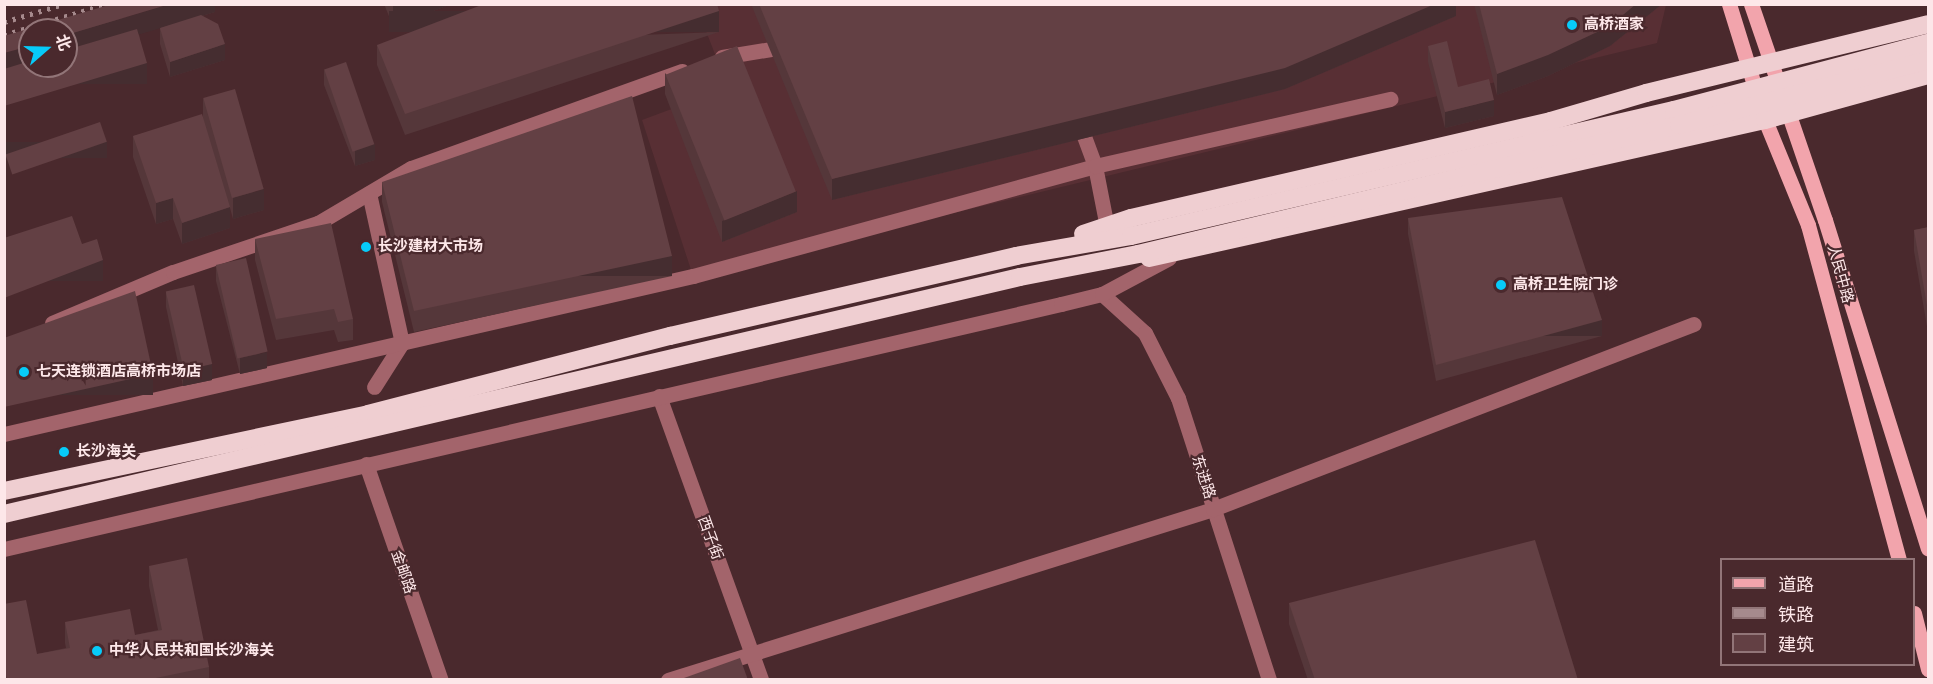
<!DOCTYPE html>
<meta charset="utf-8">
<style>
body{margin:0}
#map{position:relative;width:1933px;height:684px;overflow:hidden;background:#4a292d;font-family:"Roboto Serif","Noto Sans SC",serif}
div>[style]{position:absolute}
.built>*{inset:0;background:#582f34}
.minor>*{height:15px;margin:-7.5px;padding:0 7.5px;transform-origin:7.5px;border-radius:7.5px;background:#a3646b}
.major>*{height:15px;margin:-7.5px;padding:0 7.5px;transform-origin:7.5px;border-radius:7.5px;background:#f2a4ac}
.highway>*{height:18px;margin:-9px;padding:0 9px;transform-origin:9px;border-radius:9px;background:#efced1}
.rail>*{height:4.5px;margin-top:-2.25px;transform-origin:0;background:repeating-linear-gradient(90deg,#a68a8d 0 3px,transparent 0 9px)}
.highway-bridge>*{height:18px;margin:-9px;padding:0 9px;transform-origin:9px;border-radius:9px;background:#efced1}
.wall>*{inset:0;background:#55373a}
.shaded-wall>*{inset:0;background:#452d30;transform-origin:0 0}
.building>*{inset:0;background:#634044;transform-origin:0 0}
.dots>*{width:16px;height:16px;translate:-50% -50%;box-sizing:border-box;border:3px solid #4a292d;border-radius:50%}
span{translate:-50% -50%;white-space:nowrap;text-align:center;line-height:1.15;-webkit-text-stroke:4.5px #4a292d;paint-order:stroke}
.poi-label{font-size:15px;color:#fde7e9;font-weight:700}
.left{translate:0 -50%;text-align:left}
.street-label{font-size:15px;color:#fde7e9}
.frame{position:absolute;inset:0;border:6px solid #fde7e9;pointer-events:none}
.legend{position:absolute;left:1720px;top:558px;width:195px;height:108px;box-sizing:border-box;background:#4a292d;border:2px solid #927578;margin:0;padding:8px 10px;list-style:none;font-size:18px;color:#fde7e9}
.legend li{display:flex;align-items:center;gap:12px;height:30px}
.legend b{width:30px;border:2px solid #927578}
.north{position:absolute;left:18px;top:18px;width:60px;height:60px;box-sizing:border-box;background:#4a292d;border:2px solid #927578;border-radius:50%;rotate:70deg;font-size:16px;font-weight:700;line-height:24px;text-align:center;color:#fde7e9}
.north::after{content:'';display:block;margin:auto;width:21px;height:27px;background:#07cbf9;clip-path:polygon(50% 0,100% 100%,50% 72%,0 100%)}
</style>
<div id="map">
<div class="built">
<div style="clip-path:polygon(696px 5px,1666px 5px,1657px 43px,693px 276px,642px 120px,728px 88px)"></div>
</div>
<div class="minor">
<div style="left:722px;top:57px;width:68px;rotate:-9.3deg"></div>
<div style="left:1078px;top:120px;width:49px;rotate:69.7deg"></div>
<div style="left:1095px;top:166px;width:62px;rotate:78.9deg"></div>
<div style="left:369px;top:193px;width:154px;rotate:77.6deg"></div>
<div style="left:402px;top:343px;width:52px;rotate:122.5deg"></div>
<div style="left:1102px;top:294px;width:58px;rotate:42.2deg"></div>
<div style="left:1145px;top:333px;width:73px;rotate:63.1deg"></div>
<div style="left:1178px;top:398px;width:296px;rotate:72.1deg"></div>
<div style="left:52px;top:323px;width:131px;rotate:-22.9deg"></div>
<div style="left:173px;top:272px;width:153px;rotate:-18.7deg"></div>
<div style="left:318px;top:223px;width:108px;rotate:-30.6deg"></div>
<div style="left:411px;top:168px;width:288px;rotate:-19.7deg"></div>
<div style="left:659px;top:396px;width:302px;rotate:70.2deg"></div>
<div style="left:4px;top:434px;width:707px;rotate:-12.92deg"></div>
<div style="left:693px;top:276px;width:417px;rotate:-15.3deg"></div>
<div style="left:1095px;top:166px;width:303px;rotate:-12.8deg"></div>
<div style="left:366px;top:464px;width:229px;rotate:70.9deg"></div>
<div style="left:4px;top:549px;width:1085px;rotate:-13.05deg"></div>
<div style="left:1061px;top:304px;width:42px;rotate:-13.7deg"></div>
<div style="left:1102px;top:294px;width:76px;rotate:-28.2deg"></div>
<div style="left:668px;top:680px;width:571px;rotate:-17.42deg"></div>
<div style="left:1213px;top:509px;width:515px;rotate:-21.04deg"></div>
</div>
<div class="major">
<div style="left:1729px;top:4px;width:121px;rotate:72.8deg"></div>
<div style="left:1765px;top:120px;width:113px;rotate:67.7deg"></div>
<div style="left:1808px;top:225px;width:347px;rotate:74.8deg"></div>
<div style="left:1751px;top:4px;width:228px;rotate:71.1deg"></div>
<div style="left:1825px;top:220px;width:344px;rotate:72.6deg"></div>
<div style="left:1914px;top:613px;width:58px;rotate:76deg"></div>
</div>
<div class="highway">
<div style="left:1083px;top:234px;width:51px;rotate:-18.4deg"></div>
<div style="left:1131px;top:218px;width:431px;rotate:-13deg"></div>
<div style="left:1551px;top:121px;width:99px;rotate:-16.4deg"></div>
<div style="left:1646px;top:93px;width:290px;rotate:-13.7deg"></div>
<div style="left:1149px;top:258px;width:631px;rotate:-12.63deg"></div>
<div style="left:1765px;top:120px;width:169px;rotate:-15.4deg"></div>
<div style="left:4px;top:491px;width:372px;rotate:-11.9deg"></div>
<div style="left:368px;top:414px;width:312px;rotate:-14.5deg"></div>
<div style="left:670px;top:336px;width:355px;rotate:-13deg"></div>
<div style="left:1016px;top:256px;width:117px;rotate:-9.9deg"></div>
<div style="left:4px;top:514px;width:1043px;rotate:-13.13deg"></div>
<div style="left:1020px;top:277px;width:120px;rotate:-11deg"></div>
</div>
<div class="rail">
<div style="left:4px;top:22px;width:63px;rotate:-16.7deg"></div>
<div style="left:4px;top:35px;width:107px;rotate:-16.9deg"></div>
</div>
<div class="highway-bridge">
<div style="left:1131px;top:236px;width:557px;rotate:-13.06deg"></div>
<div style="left:1674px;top:110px;width:263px;rotate:-14.8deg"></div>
<div style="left:1138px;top:254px;width:556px;rotate:-13.41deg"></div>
<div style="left:1679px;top:125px;width:257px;rotate:-14.6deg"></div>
</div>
<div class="wall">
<div style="clip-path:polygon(215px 4px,215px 12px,202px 16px,225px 60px,170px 77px,160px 44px,160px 28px,166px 26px,139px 34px,147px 84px,4px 36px)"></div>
<div style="clip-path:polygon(384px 4px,452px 4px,393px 26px)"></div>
<div style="clip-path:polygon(751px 4px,1456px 4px,1456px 16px,1285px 89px,832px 200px)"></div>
<div style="clip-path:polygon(1474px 4px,1662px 4px,1610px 46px,1548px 76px,1497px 95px)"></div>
<div style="clip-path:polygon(719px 32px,405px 135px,377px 65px,377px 45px)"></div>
<div style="clip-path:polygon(1428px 46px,1458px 87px,1494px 116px,1445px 128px,1428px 62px)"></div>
<div style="clip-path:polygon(324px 69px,375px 160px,355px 166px,324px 85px)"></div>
<div style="clip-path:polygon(665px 73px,797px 212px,722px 242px,665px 94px)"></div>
<div style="clip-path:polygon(203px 98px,264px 210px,233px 219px,230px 208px,230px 228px,182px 244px,173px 219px,156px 224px,133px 157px,133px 136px,203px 117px)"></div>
<div style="clip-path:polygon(382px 182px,672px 276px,414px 332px,382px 202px)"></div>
<div style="clip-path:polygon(1408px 218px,1602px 336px,1436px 381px,1408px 234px)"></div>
<div style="clip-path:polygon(1929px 227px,1929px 338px,1914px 251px,1914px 230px)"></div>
<div style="clip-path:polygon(255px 239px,353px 319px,353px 340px,338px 342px,334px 330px,276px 340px,255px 260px)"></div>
<div style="clip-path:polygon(216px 265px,267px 368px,240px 374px,216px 281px)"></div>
<div style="clip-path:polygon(166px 291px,212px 380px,183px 386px,166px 307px)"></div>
<div style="clip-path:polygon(149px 566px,209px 667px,209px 680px,4px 680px,4px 604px,37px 654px,66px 648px,65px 643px,65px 622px,135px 635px,158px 630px,149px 586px)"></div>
<div style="clip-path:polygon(1289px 603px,1578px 680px,1308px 680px,1289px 624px)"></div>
</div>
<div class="shaded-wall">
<div style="clip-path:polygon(170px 4px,215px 4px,215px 12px,66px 56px,66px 35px)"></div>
<div style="clip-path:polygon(242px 4px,252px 4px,242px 8px)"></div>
<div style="clip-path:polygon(393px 4px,452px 4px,393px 26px)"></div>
<div style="clip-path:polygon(1435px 4px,1456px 4px,1456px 16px,1285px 89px,832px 200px,832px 179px)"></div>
<div style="clip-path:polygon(1636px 4px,1662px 4px,1610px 46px,1548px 76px,1497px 95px,1497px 74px)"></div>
<div style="left:719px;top:11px;width:21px;height:330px;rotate:90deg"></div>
<div style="clip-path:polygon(225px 44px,225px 60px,170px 77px,170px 62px)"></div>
<div style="clip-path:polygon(30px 46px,30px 66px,4px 74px,4px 53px)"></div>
<div style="left:147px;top:63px;width:21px;height:149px;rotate:90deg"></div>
<div style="clip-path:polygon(1494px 100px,1494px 116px,1445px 128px,1445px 112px)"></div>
<div style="left:107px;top:142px;width:16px;height:107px;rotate:90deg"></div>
<div style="clip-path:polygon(375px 144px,375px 160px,355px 166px,355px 150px)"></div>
<div style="clip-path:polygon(264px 189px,264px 210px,233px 219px,233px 198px)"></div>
<div style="clip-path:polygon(797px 191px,797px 212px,722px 242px,722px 221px)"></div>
<div style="clip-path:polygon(173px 198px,173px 219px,156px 224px,156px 203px)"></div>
<div style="clip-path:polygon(230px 207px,230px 228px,182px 244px,182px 223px)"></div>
<div style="left:672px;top:256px;width:20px;height:264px;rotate:90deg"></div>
<div style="left:103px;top:260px;width:21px;height:106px;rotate:90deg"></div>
<div style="left:1602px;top:320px;width:16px;height:172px;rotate:90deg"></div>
<div style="clip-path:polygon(267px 352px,267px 368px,240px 374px,240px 358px)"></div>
<div style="clip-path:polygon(212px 364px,212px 380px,183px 386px,183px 370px)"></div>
<div style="left:153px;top:374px;width:21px;height:153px;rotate:90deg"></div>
</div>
<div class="building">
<div style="clip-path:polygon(112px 4px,170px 4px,66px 35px,66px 30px,30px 30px,30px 46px,4px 53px,4px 36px)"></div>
<div style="clip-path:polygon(484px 4px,717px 4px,719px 11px,405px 114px,377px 45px)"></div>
<div style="clip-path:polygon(759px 4px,1435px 4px,1285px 68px,832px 179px)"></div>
<div style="clip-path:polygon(1479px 4px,1636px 4px,1610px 26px,1548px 55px,1497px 74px)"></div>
<div style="clip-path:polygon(201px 15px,218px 24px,225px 44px,170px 62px,160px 28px)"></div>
<div style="clip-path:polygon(137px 29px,147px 63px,4px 106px,4px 69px,30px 61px,30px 66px,66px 66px,66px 50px)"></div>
<div style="clip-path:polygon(1447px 41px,1458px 87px,1489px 79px,1494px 100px,1445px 112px,1428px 46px)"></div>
<div style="left:737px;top:46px;width:157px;height:77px;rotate:68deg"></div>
<div style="left:346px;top:62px;width:87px;height:23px;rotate:71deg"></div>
<div style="left:235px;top:89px;width:104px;height:33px;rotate:74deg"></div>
<div style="clip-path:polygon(632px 96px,672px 256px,414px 311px,382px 182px)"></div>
<div style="clip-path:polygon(202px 114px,230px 207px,182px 223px,173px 198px,156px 203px,133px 136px)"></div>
<div style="left:100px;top:122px;width:21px;height:100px;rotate:71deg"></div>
<div style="clip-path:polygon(1562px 197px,1602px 320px,1436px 365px,1408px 218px)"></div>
<div style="clip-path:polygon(72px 216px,82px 244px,97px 239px,103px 260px,4px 298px,4px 238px)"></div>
<div style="clip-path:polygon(331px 223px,353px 319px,338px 322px,334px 309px,276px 319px,255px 239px)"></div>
<div style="clip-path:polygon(1929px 227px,1929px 317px,1914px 230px)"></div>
<div style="left:246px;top:258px;width:96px;height:31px;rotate:77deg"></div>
<div style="left:194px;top:285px;width:81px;height:29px;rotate:77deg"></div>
<div style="clip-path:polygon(135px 291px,153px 374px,4px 407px,4px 338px)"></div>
<div style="clip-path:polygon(1535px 540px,1578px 680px,1315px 680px,1289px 603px)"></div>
<div style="clip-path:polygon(187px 558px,209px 667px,146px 680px,7px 680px,4px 666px,4px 604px,26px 600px,37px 654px,70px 648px,65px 622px,130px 609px,135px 635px,162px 630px,149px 566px)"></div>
<div style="clip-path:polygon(740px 658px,748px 680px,684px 680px,684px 678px)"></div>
</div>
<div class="dots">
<div style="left:1572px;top:25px;background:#07cbf9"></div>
<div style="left:366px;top:247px;background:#07cbf9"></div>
<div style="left:1501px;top:285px;background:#07cbf9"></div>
<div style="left:24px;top:372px;background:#07cbf9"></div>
<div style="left:64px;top:452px;background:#07cbf9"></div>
<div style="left:97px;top:651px;background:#07cbf9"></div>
</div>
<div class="poi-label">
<span class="left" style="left:1584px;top:25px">高桥酒家</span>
<span class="left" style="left:378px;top:247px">长沙建材大市场</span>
<span class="left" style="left:1513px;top:285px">高桥卫生院门诊</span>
<span class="left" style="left:36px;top:372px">七天连锁酒店高桥市场店</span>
<span class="left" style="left:76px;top:452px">长沙海关</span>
<span class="left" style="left:109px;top:651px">中华人民共和国长沙海关</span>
</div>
<div class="street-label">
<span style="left:1840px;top:274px;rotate:75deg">人民中路</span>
<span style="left:1203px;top:477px;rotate:72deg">东进路</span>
<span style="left:710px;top:538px;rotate:70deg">西子街</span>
<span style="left:403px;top:572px;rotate:71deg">金邮路</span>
</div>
<div class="frame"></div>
<ul class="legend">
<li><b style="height:8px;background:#f2a4ac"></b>道路</li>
<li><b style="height:8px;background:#a68a8d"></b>铁路</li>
<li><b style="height:16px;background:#634044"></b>建筑</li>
</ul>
<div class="north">北</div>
</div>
